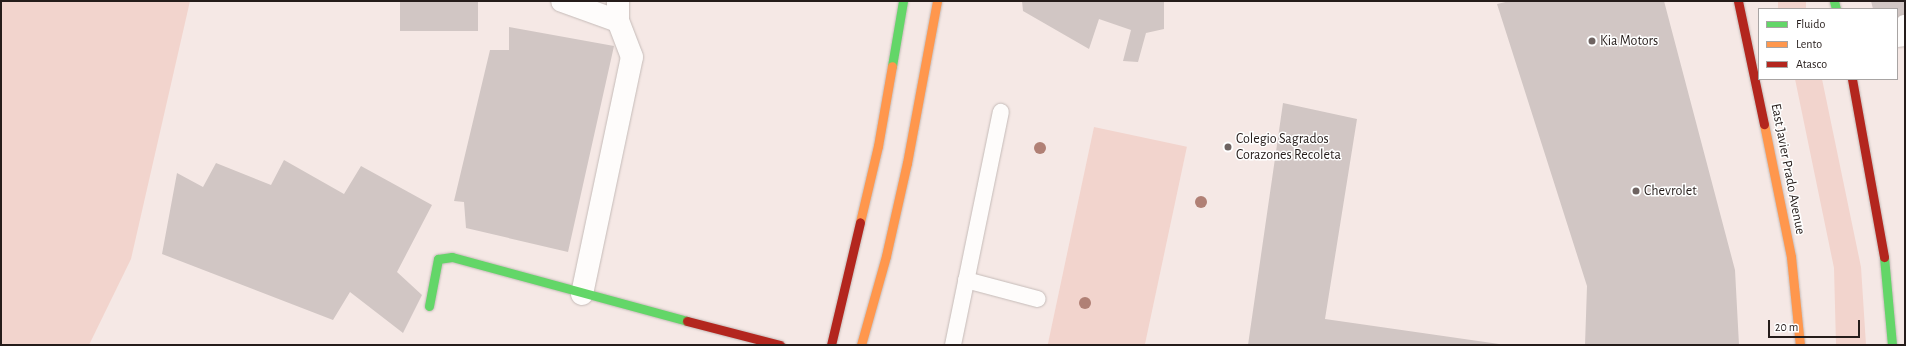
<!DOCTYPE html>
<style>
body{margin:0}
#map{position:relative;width:1906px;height:346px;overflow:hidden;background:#f5e8e5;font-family:"Alegreya Sans",sans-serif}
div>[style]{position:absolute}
.green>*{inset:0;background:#f2d4cd;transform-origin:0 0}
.building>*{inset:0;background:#d1c6c4;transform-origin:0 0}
.roads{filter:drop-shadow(0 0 1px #c5bbb8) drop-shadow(0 0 1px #c5bbb8)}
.lane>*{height:16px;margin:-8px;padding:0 8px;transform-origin:8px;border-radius:8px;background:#fefcfb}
.street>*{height:22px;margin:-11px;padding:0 11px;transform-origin:11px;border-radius:11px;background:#fefcfb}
.fast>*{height:9px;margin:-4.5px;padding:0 4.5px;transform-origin:4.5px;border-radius:4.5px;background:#63d668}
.slow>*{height:9px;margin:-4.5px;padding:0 4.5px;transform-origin:4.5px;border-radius:4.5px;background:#ff974d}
.jam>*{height:9px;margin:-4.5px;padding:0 4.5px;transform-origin:4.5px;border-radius:4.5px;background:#b3261e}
.trees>*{width:12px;height:12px;margin:-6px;border-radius:50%;background:#b08075}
.dots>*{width:11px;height:11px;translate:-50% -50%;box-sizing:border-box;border:2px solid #fff;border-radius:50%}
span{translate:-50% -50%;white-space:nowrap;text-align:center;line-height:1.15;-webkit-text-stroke:3px #fff;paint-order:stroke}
.poi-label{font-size:14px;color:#251c1a}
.left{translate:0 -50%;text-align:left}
.street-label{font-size:14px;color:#251c1a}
.frame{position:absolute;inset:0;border:2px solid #251c1a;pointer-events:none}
.legend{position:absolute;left:1758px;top:8px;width:140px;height:72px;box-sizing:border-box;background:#fff;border:1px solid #a8a4a3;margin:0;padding:5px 7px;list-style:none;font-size:12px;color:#251c1a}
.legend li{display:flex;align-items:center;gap:8px;height:20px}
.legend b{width:20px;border:1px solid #a8a4a3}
.scale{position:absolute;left:1768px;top:320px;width:92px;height:18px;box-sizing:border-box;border:2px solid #251c1a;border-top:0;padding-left:5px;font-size:12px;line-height:14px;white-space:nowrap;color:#251c1a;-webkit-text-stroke:3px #fff;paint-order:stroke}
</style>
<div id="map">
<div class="green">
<div style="clip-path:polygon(1px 1px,190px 1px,131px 259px,89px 345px,1px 345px)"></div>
<div style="left:1778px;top:1px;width:28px;height:8px"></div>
<div style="clip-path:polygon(1795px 79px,1822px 79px,1861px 267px,1866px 345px,1836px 345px,1834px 268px)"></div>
<div style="left:1094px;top:127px;width:95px;height:223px;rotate:12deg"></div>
</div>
<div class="building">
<div style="left:400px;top:1px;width:78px;height:30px"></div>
<div style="clip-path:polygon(1022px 1px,1164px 1px,1164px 29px,1146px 33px,1138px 62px,1123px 61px,1131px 30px,1099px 19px,1089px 49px,1023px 11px)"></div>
<div style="clip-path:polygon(1510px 1px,1664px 1px,1735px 270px,1739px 345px,1585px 345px,1587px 286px,1497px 4px)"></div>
<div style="clip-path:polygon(1871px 1px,1905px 1px,1905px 23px,1897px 25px,1897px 9px,1873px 9px)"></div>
<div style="clip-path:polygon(509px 27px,614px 46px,568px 252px,466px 228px,464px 202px,454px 201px,490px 50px,509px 50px)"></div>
<div style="clip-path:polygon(1283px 103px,1357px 119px,1325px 319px,1506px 345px,1248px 345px)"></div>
<div style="clip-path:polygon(284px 160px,344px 194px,361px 166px,432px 205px,397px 272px,422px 295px,403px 333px,350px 292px,333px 320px,162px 254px,177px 173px,203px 187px,216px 163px,271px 185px)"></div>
</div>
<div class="roads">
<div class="lane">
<div style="left:1904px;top:23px;width:7px;rotate:82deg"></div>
<div style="left:1897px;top:39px;width:8px;rotate:-7deg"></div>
<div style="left:966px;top:280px;width:74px;rotate:14.8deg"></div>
<div style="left:953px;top:345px;width:238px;rotate:-78.4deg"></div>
</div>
<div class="street">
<div style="left:562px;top:1px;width:59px;rotate:19.7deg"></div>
<div style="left:582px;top:294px;width:242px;rotate:-78.1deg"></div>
<div style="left:632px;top:57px;width:39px;rotate:-111deg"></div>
<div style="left:618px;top:21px;width:20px;rotate:-90deg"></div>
</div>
<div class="fast">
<div style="left:1834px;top:1px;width:8px;rotate:76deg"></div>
<div style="left:892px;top:66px;width:66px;rotate:-80.4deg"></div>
<div style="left:1884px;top:257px;width:88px;rotate:84.8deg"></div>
<div style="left:429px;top:306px;width:48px;rotate:-79.2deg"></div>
<div style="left:438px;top:259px;width:14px;rotate:-8deg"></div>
<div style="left:452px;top:257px;width:244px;rotate:15.2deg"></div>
</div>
<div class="slow">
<div style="left:1764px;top:124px;width:136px;rotate:78.5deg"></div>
<div style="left:1791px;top:257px;width:88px;rotate:84.2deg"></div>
<div style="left:860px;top:222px;width:78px;rotate:-76.7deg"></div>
<div style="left:878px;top:146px;width:81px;rotate:-80.1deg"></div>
<div style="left:861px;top:345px;width:92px;rotate:-74.3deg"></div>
<div style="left:886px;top:256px;width:95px;rotate:-77.3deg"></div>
<div style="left:907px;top:163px;width:165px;rotate:-79.5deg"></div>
</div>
<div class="jam">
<div style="left:1738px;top:1px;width:126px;rotate:78.1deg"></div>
<div style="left:1852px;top:79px;width:181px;rotate:79.8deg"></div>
<div style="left:687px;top:321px;width:96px;rotate:14.5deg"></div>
<div style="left:831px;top:345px;width:126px;rotate:-76.7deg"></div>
</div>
</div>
<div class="trees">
<div style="left:1040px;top:148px"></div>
<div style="left:1201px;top:202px"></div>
<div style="left:1085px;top:303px"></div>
</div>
<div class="dots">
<div style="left:1592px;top:41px;background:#6e6361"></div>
<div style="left:1228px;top:147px;background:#6e6361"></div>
<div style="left:1636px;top:191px;background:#6e6361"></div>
</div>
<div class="poi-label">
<span class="left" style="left:1600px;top:41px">Kia Motors</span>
<span class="left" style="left:1236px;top:147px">Colegio Sagrados<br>Corazones Recoleta</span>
<span class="left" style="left:1644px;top:191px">Chevrolet</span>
</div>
<div class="street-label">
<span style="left:1788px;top:169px;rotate:79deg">East Javier Prado Avenue</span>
</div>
<div class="frame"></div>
<ul class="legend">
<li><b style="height:5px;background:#63d668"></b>Fluido</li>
<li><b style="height:5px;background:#ff974d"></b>Lento</li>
<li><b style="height:5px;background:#b3261e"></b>Atasco</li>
</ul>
<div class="scale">20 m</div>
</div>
